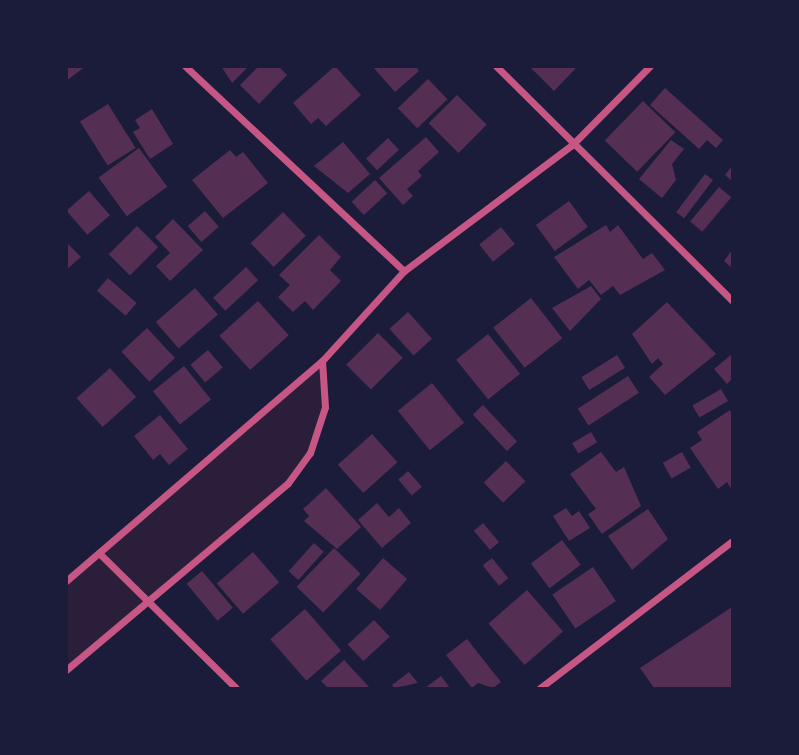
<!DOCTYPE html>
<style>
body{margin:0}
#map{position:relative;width:799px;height:755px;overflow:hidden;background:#1b1b3a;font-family:"Source Sans 3",sans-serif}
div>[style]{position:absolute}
.green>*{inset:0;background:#2a1e3b}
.building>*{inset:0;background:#542f53;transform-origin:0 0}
.minor>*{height:7px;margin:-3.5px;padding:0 3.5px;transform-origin:3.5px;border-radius:3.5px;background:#c65784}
span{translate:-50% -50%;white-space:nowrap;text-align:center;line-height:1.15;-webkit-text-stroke:7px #1b1b3a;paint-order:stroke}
.frame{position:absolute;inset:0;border:68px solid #1b1b3a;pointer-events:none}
</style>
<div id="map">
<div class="green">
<div style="clip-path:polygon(322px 361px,325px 407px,310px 453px,288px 483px,67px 670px,67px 581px)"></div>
</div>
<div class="building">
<div style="clip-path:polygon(66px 66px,86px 66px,66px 81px)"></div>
<div style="clip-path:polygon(221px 66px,249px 66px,232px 83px)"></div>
<div style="clip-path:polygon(259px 66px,278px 66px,287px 75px,259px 104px,240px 85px)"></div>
<div style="clip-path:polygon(335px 66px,361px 95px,326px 126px,318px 118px,311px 124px,293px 103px)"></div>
<div style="clip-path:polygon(372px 66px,415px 66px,419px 71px,395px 92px)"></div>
<div style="clip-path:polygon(529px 66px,578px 66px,554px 91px)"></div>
<div style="left:428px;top:79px;width:28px;height:42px;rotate:46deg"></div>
<div style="clip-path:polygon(665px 88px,723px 140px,716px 148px,707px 140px,699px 149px,650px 105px)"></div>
<div style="left:457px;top:95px;width:42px;height:40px;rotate:45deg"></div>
<div style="left:643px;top:101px;width:45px;height:55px;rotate:44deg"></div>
<div style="left:108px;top:104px;width:52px;height:33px;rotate:58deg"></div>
<div style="clip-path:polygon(152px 109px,173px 144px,150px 159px,133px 132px,140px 128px,135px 120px)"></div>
<div style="clip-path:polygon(426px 137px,439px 152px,418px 171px,422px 176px,407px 189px,413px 196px,403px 205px,379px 178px)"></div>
<div style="left:388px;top:138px;width:16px;height:30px;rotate:47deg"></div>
<div style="clip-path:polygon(671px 140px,684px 149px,672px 164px,676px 180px,662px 198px,639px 179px)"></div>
<div style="clip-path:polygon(343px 142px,370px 174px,348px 193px,314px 166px)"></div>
<div style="left:139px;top:148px;width:48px;height:50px;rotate:54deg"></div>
<div style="clip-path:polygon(230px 150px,236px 157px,243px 152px,268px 183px,223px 218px,192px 180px)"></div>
<div style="clip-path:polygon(732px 166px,732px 181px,725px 175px)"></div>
<div style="left:705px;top:174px;width:10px;height:48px;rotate:37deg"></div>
<div style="left:375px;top:180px;width:18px;height:32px;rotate:47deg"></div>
<div style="left:719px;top:187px;width:16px;height:45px;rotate:40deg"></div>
<div style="left:89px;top:191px;width:32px;height:30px;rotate:49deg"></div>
<div style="left:569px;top:201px;width:32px;height:41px;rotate:54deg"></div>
<div style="left:205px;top:211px;width:21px;height:23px;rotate:49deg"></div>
<div style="left:283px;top:212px;width:33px;height:45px;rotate:46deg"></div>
<div style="clip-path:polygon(173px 219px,203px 250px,170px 281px,156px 266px,170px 253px,155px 237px)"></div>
<div style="clip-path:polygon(606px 225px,610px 232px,618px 225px,643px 259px,652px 253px,665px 270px,620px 295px,613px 286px,601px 295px,589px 280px,578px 289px,554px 257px)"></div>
<div style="left:137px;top:226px;width:30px;height:40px;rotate:45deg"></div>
<div style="left:501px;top:227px;width:22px;height:28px;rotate:51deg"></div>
<div style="clip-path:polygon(319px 235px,341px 257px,330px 270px,341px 281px,313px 310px,305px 301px,293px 312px,278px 297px,290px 285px,279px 275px)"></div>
<div style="clip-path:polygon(66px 242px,81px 257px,66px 270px)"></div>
<div style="clip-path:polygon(732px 250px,732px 268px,724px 261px)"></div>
<div style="left:246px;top:267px;width:18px;height:45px;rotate:47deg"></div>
<div style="left:108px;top:278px;width:38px;height:17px;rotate:41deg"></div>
<div style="clip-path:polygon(591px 286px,601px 299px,570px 331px,552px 308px)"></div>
<div style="left:195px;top:288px;width:35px;height:52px;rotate:49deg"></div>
<div style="left:531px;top:298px;width:51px;height:48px;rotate:52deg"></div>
<div style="left:258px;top:301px;width:46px;height:52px;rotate:48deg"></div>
<div style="clip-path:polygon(667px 302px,716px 354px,665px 395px,649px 377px,663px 364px,658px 358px,652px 364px,632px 334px)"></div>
<div style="left:408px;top:312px;width:36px;height:25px;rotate:48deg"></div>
<div style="left:147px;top:328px;width:41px;height:35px;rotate:47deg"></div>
<div style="left:378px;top:333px;width:35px;height:45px;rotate:45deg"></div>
<div style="left:488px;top:334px;width:51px;height:41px;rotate:51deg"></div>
<div style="left:208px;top:350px;width:23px;height:23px;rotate:50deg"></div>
<div style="clip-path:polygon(732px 354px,732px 379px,727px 384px,714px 369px)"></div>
<div style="left:617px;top:355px;width:15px;height:42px;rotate:58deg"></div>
<div style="left:184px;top:366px;width:43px;height:40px;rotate:51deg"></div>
<div style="left:110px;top:368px;width:39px;height:45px;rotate:48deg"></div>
<div style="left:628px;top:376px;width:20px;height:60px;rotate:57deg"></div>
<div style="left:432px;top:383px;width:51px;height:44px;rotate:51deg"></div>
<div style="left:721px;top:389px;width:14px;height:33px;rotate:60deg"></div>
<div style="left:483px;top:405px;width:50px;height:14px;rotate:47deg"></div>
<div style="clip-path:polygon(730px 410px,732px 415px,732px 490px,727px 482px,718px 489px,690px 448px,702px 440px,697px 432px)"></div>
<div style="clip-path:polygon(160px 415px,188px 449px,169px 465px,160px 454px,153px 460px,134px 436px)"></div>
<div style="left:591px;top:432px;width:12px;height:22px;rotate:59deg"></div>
<div style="left:372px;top:434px;width:38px;height:46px;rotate:48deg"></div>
<div style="clip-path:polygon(601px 452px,616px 472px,624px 467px,641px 506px,602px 534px,588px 514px,596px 509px,570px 474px)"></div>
<div style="left:682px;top:452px;width:18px;height:22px;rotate:61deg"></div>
<div style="left:506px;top:461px;width:28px;height:31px;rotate:46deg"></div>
<div style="left:408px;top:471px;width:21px;height:13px;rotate:49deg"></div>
<div style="clip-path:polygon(326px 488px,361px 527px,337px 549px,304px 521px,309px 516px,303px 509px)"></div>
<div style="clip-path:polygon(377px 503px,389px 517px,399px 508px,411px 523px,382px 548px,358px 520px)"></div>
<div style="clip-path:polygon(566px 508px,572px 516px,579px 511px,590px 528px,569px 541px,553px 516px)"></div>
<div style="clip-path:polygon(648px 509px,668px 539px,632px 570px,608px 536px)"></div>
<div style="left:483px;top:523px;width:25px;height:12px;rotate:50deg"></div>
<div style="left:562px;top:540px;width:31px;height:39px;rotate:53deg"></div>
<div style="left:314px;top:543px;width:13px;height:38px;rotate:42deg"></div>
<div style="left:334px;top:548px;width:37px;height:54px;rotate:44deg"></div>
<div style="left:253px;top:552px;width:40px;height:48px;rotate:49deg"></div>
<div style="left:383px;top:558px;width:32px;height:41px;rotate:41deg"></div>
<div style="left:492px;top:558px;width:26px;height:12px;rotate:51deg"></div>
<div style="left:593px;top:567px;width:41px;height:49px;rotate:56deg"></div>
<div style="left:202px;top:571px;width:48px;height:20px;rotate:50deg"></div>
<div style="left:527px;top:590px;width:55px;height:51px;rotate:49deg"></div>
<div style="clip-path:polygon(732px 607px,732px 688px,654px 688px,640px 668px)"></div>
<div style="left:305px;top:609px;width:55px;height:46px;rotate:49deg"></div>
<div style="left:374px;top:620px;width:23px;height:36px;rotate:47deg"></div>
<div style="clip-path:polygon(467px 639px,501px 682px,493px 688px,478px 683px,472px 688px,446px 655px)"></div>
<div style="clip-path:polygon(344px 660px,370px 688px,328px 688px,321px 681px)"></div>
<div style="clip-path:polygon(409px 672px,418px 683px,394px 688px,392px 685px)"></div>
<div style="clip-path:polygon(441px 676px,450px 688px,425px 688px)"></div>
</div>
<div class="minor">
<div style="left:185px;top:66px;width:300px;rotate:43.1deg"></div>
<div style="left:496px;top:66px;width:332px;rotate:44.8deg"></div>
<div style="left:99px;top:553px;width:192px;rotate:44.6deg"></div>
<div style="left:66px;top:581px;width:338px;rotate:-40.7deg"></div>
<div style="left:322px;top:361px;width:122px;rotate:-47.7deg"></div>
<div style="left:404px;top:271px;width:210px;rotate:-36.9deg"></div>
<div style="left:572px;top:145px;width:111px;rotate:-45.4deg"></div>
<div style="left:66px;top:670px;width:290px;rotate:-40.1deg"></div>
<div style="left:288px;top:483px;width:37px;rotate:-54deg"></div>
<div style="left:310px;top:453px;width:48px;rotate:-71.9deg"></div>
<div style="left:325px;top:407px;width:46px;rotate:-93.7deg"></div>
<div style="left:540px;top:688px;width:242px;rotate:-37.4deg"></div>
</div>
<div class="frame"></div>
</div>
